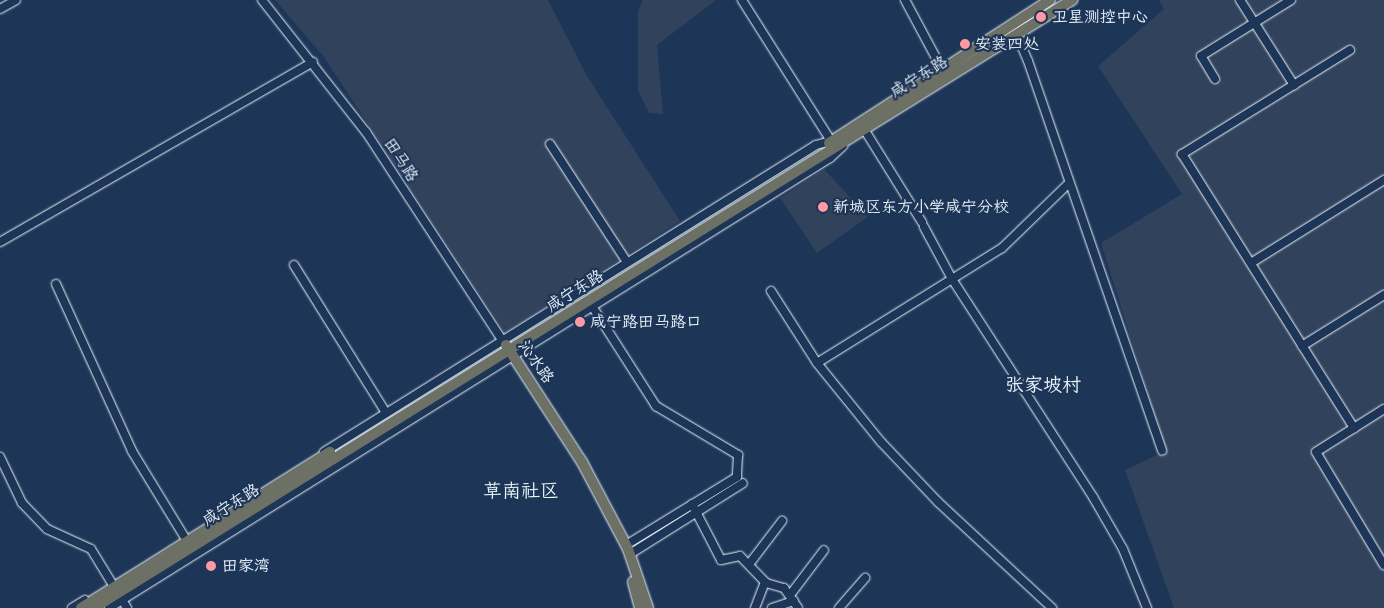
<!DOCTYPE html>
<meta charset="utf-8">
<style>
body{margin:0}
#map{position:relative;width:1384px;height:608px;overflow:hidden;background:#1d3557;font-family:"Architects Daughter","LXGW WenKai TC",sans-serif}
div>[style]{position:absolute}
.built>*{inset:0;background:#31425d}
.roads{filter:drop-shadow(0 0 1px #e8f1f8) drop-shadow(0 0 1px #e8f1f8)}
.minor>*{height:8px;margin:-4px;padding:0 4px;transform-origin:4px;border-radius:4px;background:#1d3557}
.major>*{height:10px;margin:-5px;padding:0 5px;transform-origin:5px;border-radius:5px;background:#6c7065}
.dots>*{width:14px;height:14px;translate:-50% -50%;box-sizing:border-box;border:2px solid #1d3557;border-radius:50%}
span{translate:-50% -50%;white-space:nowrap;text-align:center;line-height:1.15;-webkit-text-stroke:4.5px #1d3557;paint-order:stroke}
.poi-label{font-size:16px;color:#e8f1f8}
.left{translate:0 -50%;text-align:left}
.street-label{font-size:16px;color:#e8f1f8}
.quarter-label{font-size:19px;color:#e8f1f8}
</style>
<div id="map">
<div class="built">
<div style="clip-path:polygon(275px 0,548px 0,587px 76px,680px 221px,505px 333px,324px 57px)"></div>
<div style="clip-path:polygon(643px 0,716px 0,657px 45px,663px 114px,649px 113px,638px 91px,638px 12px)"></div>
<div style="clip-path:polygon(1159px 0,1384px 0,1384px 608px,1174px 608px,1125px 470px,1166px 451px,1101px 243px,1182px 194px,1098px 66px,1164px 9px)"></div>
<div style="clip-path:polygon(824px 169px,868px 217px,817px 253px,780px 198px)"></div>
</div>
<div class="roads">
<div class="minor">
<div style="left:262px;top:0;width:168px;rotate:51.8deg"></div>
<div style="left:366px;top:132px;width:252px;rotate:56.8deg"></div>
<div style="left:905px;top:0;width:78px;rotate:61.8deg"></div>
<div style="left:1240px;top:0;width:101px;rotate:57.6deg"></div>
<div style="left:0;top:9px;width:18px;rotate:-29deg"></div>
<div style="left:1011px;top:38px;width:14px;rotate:39deg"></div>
<div style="left:1022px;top:47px;width:15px;rotate:67deg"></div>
<div style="left:1028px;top:61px;width:412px;rotate:71deg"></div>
<div style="left:1350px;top:50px;width:198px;rotate:148.2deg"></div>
<div style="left:1182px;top:154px;width:324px;rotate:57.9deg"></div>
<div style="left:1215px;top:79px;width:27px;rotate:-121deg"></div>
<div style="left:1201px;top:56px;width:106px;rotate:-31.9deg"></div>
<div style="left:864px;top:129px;width:110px;rotate:58.1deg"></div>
<div style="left:550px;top:144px;width:141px;rotate:56.9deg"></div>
<div style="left:924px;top:227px;width:59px;rotate:61.7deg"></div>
<div style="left:952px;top:279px;width:260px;rotate:57.1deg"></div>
<div style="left:1093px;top:497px;width:60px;rotate:60deg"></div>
<div style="left:1123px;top:549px;width:64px;rotate:67.9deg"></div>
<div style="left:0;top:242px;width:361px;rotate:-29.9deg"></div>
<div style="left:1251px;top:263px;width:157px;rotate:-32deg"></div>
<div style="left:294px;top:265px;width:174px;rotate:58.1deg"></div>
<div style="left:56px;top:284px;width:183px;rotate:65.5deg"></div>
<div style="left:132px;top:451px;width:105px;rotate:58.6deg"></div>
<div style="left:771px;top:291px;width:85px;rotate:57.4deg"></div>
<div style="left:817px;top:363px;width:102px;rotate:51deg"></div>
<div style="left:881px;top:442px;width:83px;rotate:46.5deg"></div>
<div style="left:938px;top:502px;width:156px;rotate:42.9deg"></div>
<div style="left:592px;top:306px;width:119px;rotate:57.4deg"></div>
<div style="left:656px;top:406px;width:96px;rotate:30.9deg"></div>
<div style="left:738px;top:455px;width:22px;rotate:93deg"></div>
<div style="left:737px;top:477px;width:130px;rotate:148.5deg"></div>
<div style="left:1302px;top:346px;width:97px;rotate:-31.9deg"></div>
<div style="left:817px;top:363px;width:218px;rotate:-31.9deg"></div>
<div style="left:1002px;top:248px;width:91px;rotate:-44.1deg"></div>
<div style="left:1384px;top:409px;width:80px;rotate:147.7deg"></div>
<div style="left:1316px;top:452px;width:132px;rotate:59deg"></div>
<div style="left:324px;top:452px;width:580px;rotate:-31.96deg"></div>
<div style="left:816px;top:145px;width:16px;rotate:-15deg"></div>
<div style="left:831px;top:141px;width:167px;rotate:-122.3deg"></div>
<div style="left:0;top:457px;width:51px;rotate:64.4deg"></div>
<div style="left:22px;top:503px;width:36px;rotate:46deg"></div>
<div style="left:47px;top:529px;width:48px;rotate:24.4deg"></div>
<div style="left:91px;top:549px;width:69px;rotate:58.6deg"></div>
<div style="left:692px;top:504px;width:63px;rotate:62.6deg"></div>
<div style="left:721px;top:560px;width:19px;rotate:-12deg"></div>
<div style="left:740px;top:556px;width:37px;rotate:46deg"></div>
<div style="left:766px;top:583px;width:19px;rotate:16deg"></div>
<div style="left:784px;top:588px;width:24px;rotate:55deg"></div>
<div style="left:630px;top:554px;width:133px;rotate:-32.1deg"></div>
<div style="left:750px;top:563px;width:53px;rotate:-52.7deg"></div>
<div style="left:790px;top:595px;width:56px;rotate:-52.9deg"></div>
<div style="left:72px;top:608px;width:15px;rotate:-32deg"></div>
<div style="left:109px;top:608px;width:850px;rotate:-31.97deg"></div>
<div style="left:830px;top:158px;width:18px;rotate:-43deg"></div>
<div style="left:755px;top:608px;width:28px;rotate:-69deg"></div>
<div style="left:772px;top:608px;width:23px;rotate:-18deg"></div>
<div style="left:839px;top:608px;width:40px;rotate:-49deg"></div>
</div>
<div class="major">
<div style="left:829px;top:143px;width:263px;rotate:-32.9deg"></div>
<div style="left:506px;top:345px;width:140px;rotate:57deg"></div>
<div style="left:582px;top:462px;width:98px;rotate:62.1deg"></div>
<div style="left:628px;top:549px;width:62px;rotate:71.3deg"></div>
<div style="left:633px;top:582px;width:27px;rotate:75deg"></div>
<div style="left:81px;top:608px;width:294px;rotate:-32.1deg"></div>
<div style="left:94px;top:608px;width:1152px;rotate:-31.87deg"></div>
</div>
</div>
<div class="dots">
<div style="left:1041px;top:17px;background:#ff9aa2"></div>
<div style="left:965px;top:44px;background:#ff9aa2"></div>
<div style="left:823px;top:207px;background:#ff9aa2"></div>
<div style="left:580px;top:322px;background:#ff9aa2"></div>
<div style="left:211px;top:566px;background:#ff9aa2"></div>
</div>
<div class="poi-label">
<span class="left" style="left:1052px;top:17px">卫星测控中心</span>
<span class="left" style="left:975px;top:44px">安装四处</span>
<span class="left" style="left:833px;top:207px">新城区东方小学咸宁分校</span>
<span class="left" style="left:590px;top:322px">咸宁路田马路口</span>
<span class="left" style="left:222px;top:566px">田家湾</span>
</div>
<div class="street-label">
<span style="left:919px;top:77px;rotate:-32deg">咸宁东路</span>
<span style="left:401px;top:160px;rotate:57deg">田马路</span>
<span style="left:575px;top:291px;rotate:-32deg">咸宁东路</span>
<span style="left:536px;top:362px;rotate:55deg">沁水路</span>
<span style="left:231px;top:505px;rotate:-32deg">咸宁东路</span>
</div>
<div class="quarter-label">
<span style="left:1043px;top:386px">张家坡村</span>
<span style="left:521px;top:492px">草南社区</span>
</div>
</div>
